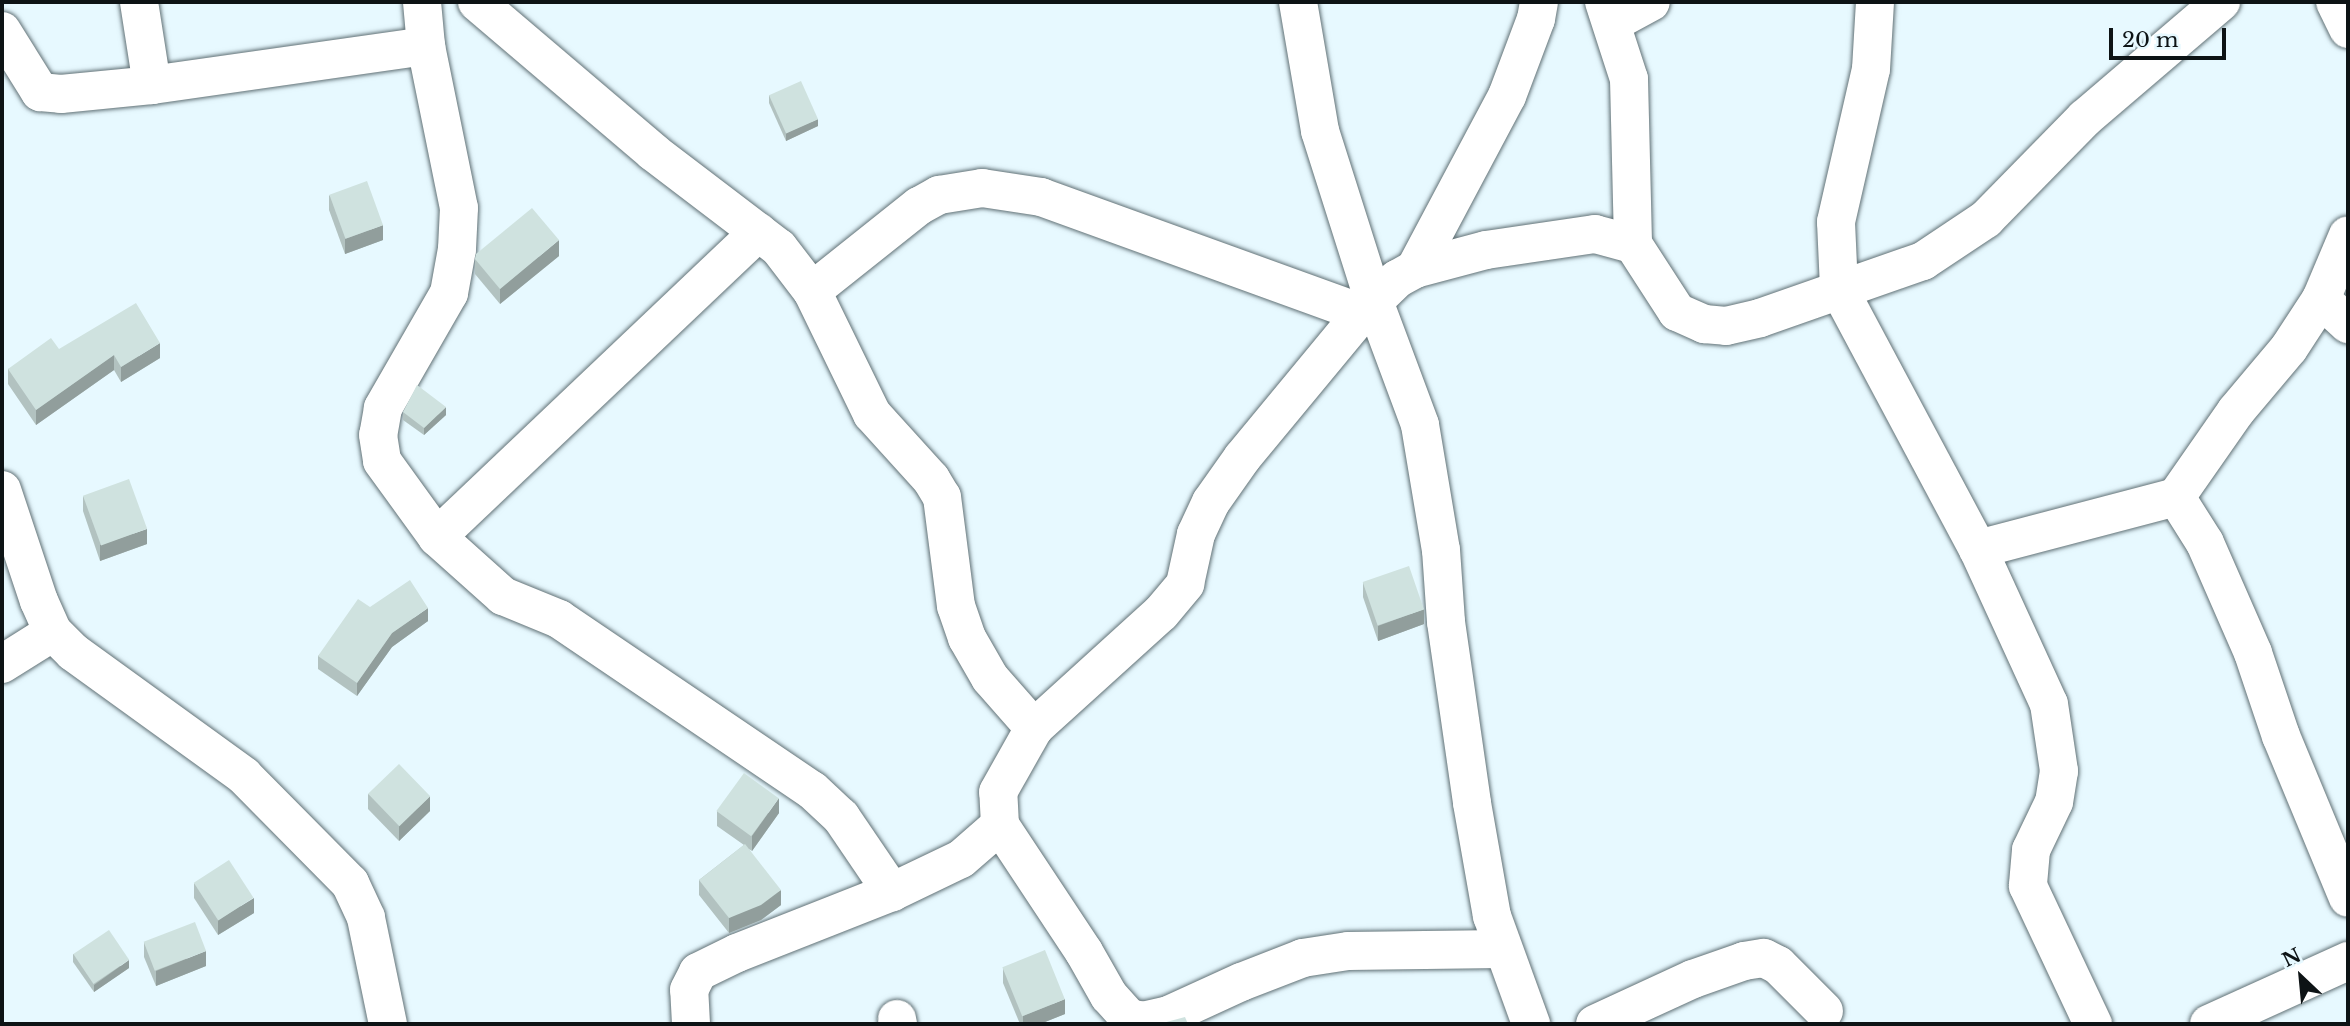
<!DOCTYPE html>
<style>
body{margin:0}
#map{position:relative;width:2350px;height:1026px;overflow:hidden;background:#e7f9ff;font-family:"Libre Baskerville",serif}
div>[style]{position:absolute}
.roads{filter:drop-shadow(0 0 2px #617176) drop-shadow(0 0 2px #617176)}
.minor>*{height:38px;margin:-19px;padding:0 19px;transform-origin:19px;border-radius:19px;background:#fff}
.wall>*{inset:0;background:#b2c2c0}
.shaded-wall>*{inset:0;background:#919e9c}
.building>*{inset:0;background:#cfe2df;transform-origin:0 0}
span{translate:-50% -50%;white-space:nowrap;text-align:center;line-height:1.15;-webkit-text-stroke:6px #e7f9ff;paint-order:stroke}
.frame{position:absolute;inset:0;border:4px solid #0d1315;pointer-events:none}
.north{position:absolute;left:2266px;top:942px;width:70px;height:70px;-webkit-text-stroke:5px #e7f9ff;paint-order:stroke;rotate:334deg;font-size:19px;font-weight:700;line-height:28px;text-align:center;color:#0d1315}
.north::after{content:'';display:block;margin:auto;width:24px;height:32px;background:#0d1315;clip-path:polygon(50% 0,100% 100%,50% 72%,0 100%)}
.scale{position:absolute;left:2109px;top:28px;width:117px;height:32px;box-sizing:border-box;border:4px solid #0d1315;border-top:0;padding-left:9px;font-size:21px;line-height:24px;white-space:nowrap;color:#0d1315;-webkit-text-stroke:5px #e7f9ff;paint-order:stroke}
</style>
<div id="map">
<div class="roads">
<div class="minor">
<div style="left:139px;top:2px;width:84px;rotate:81.1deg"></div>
<div style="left:422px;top:2px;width:44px;rotate:84.8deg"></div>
<div style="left:426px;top:46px;width:165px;rotate:78.5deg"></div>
<div style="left:459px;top:208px;width:41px;rotate:92.8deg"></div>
<div style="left:457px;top:249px;width:45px;rotate:100.3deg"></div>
<div style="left:449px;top:293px;width:133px;rotate:119.9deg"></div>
<div style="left:383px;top:408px;width:27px;rotate:100deg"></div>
<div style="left:378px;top:435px;width:26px;rotate:81deg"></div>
<div style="left:382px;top:461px;width:94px;rotate:54.1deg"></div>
<div style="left:437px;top:537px;width:89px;rotate:41.8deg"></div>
<div style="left:503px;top:596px;width:61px;rotate:22.3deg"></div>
<div style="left:559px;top:619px;width:305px;rotate:34.1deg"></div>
<div style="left:812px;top:790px;width:40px;rotate:43deg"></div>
<div style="left:841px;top:817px;width:91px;rotate:55.8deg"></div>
<div style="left:477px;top:2px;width:231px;rotate:40.4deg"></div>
<div style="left:653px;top:152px;width:158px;rotate:37.3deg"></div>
<div style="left:779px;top:248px;width:54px;rotate:52.5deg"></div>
<div style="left:812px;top:291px;width:137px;rotate:64deg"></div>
<div style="left:872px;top:414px;width:88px;rotate:47.8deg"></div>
<div style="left:931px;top:479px;width:21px;rotate:59deg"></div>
<div style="left:942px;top:497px;width:110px;rotate:82.7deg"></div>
<div style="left:956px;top:606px;width:34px;rotate:71deg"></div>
<div style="left:967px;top:638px;width:46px;rotate:60.1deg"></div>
<div style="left:990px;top:678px;width:67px;rotate:48.7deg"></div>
<div style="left:1298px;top:2px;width:131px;rotate:80.3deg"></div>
<div style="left:1320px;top:131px;width:178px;rotate:72.4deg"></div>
<div style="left:1374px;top:301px;width:132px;rotate:69.6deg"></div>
<div style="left:1420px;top:425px;width:127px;rotate:80.5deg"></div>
<div style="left:1441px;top:550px;width:72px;rotate:86deg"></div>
<div style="left:1446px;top:622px;width:183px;rotate:81.8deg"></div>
<div style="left:1472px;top:803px;width:115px;rotate:80deg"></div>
<div style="left:1492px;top:916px;width:115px;rotate:70.1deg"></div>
<div style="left:1604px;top:2px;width:81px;rotate:72deg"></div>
<div style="left:1629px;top:79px;width:165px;rotate:88.6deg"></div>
<div style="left:1875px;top:2px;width:67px;rotate:93.4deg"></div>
<div style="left:1871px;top:69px;width:157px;rotate:102.9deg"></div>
<div style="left:1836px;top:222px;width:67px;rotate:87.4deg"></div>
<div style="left:1839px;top:289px;width:295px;rotate:61.9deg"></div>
<div style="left:1978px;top:549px;width:170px;rotate:65.4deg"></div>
<div style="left:2049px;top:704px;width:68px;rotate:81.5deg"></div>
<div style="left:2059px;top:771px;width:31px;rotate:99deg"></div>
<div style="left:2054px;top:802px;width:53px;rotate:115.6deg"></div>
<div style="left:2031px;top:850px;width:36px;rotate:95deg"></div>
<div style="left:2028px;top:886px;width:153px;rotate:64.8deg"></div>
<div style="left:2335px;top:2px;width:30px;rotate:64deg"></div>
<div style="left:1612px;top:23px;width:44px;rotate:-28.3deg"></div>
<div style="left:2px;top:31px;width:72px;rotate:58.1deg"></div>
<div style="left:40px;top:92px;width:21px;rotate:5deg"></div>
<div style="left:61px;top:94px;width:91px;rotate:-5.6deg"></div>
<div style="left:152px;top:85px;width:277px;rotate:-8.1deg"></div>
<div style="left:1415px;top:269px;width:196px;rotate:-62deg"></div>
<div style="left:1507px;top:96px;width:82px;rotate:-69.4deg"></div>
<div style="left:1536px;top:19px;width:17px;rotate:-80deg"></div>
<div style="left:812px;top:291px;width:137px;rotate:-38.5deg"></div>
<div style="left:919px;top:206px;width:23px;rotate:-29deg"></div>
<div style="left:939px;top:195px;width:44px;rotate:-9.2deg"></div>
<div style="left:982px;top:188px;width:60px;rotate:8.7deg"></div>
<div style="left:1041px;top:197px;width:341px;rotate:19.9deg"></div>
<div style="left:2321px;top:299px;width:37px;rotate:43deg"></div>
<div style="left:2px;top:490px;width:117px;rotate:71.6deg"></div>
<div style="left:39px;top:601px;width:34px;rotate:66deg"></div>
<div style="left:53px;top:632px;width:28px;rotate:45deg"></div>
<div style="left:73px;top:652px;width:211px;rotate:35.9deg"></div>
<div style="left:244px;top:776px;width:151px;rotate:45.3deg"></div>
<div style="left:350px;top:883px;width:38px;rotate:65deg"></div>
<div style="left:366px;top:918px;width:108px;rotate:78.3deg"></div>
<div style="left:2176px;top:497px;width:54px;rotate:57.8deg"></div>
<div style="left:2205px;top:543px;width:120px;rotate:66.4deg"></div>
<div style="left:2253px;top:653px;width:88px;rotate:71.4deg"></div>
<div style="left:2281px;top:736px;width:175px;rotate:67.5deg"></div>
<div style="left:437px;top:537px;width:443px;rotate:-43.5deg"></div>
<div style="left:1978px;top:549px;width:205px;rotate:-14.7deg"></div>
<div style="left:2176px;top:497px;width:105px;rotate:-55.1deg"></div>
<div style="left:2236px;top:411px;width:82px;rotate:-49.9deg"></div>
<div style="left:2289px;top:348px;width:59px;rotate:-56.9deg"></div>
<div style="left:2321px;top:299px;width:69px;rotate:-67.1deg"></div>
<div style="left:2px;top:664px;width:60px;rotate:-32.1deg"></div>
<div style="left:1502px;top:949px;width:154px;rotate:179.3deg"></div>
<div style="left:1348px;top:951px;width:46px;rotate:171.2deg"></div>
<div style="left:1303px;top:958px;width:66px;rotate:158.8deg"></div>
<div style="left:1241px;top:982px;width:79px;rotate:155.4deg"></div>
<div style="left:1169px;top:1015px;width:26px;rotate:167deg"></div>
<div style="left:1144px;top:1021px;width:15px;rotate:-169deg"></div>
<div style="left:1129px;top:1018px;width:30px;rotate:-132deg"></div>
<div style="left:1109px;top:996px;width:51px;rotate:-119.6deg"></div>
<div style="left:1084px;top:952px;width:152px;rotate:-123.5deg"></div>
<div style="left:1000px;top:825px;width:33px;rotate:-93deg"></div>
<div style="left:998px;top:792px;width:73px;rotate:-60.6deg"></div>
<div style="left:1034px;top:728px;width:171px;rotate:-42.2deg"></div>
<div style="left:1161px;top:613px;width:38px;rotate:-50deg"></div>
<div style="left:1185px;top:584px;width:51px;rotate:-77.6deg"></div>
<div style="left:1196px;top:534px;width:35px;rotate:-65deg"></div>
<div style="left:1211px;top:502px;width:54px;rotate:-54.8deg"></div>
<div style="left:1242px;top:458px;width:188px;rotate:-50.4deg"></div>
<div style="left:1362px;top:313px;width:49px;rotate:-44.2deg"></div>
<div style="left:1397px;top:279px;width:21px;rotate:-29deg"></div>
<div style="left:1415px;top:269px;width:73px;rotate:-15deg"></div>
<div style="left:1486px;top:250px;width:110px;rotate:-8.4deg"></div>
<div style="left:1595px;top:234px;width:39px;rotate:15deg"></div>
<div style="left:1633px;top:244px;width:81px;rotate:57.1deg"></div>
<div style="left:1677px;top:312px;width:30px;rotate:24deg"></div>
<div style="left:1704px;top:324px;width:22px;rotate:5deg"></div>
<div style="left:1726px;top:326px;width:35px;rotate:-13deg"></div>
<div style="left:1760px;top:318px;width:173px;rotate:-19.3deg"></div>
<div style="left:1923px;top:261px;width:76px;rotate:-33.7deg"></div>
<div style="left:1986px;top:219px;width:141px;rotate:-45.6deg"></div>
<div style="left:2085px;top:118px;width:179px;rotate:-40.5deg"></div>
<div style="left:897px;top:1019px;width:5px;rotate:79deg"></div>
<div style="left:691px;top:1024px;width:34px;rotate:-93deg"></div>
<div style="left:689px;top:990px;width:20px;rotate:-63deg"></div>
<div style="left:698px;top:972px;width:43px;rotate:-26deg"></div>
<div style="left:737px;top:953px;width:167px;rotate:-21.5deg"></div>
<div style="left:892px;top:892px;width:76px;rotate:-25.6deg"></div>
<div style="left:961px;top:859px;width:52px;rotate:-41.1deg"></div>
<div style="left:1595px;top:1024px;width:108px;rotate:-24.7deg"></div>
<div style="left:1693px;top:979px;width:54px;rotate:-19.4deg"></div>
<div style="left:1744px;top:961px;width:20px;rotate:-9deg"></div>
<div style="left:1764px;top:958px;width:16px;rotate:27deg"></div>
<div style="left:1778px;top:965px;width:65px;rotate:45deg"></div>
<div style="left:2209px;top:1024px;width:153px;rotate:-24.4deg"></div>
</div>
</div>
<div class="wall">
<div style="clip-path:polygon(769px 95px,818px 126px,786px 141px,769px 103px)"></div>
<div style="clip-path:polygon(329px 195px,383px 240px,345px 254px,329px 210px)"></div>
<div style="clip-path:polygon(559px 256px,500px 304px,475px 274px,475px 259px)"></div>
<div style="clip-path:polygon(59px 349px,160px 358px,121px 382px,114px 370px,36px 425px,8px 384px,8px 369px)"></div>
<div style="clip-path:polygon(403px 412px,446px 415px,424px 435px,403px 420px)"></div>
<div style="clip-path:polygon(83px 496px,147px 544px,100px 561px,83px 511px)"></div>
<div style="clip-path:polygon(1363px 582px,1424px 624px,1378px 641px,1363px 597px)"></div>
<div style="clip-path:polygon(370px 607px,428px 621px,392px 647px,357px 696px,318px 669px,318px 656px)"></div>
<div style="clip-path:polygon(368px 794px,430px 811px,399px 841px,368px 809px)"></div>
<div style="clip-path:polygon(717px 811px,779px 813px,752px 851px,749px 849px,781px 905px,761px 920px,729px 933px,699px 895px,699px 880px,744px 845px,717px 826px)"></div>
<div style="clip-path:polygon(194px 883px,254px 913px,218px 935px,194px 898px)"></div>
<div style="clip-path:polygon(144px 942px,206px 966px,156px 986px,144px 957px)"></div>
<div style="clip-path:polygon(73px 954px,129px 968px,94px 992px,73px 962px)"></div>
<div style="clip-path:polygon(1003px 968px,1065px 1014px,1040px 1024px,1020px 1024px,1003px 983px)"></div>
</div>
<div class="shaded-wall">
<div style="clip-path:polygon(818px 119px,818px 126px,786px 141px,786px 133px)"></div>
<div style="clip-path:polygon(383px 225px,383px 240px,345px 254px,345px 239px)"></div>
<div style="clip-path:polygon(559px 240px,559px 256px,500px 304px,500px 289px)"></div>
<div style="clip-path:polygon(160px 343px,160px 358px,121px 382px,121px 367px)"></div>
<div style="clip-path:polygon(114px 355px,114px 370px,36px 425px,36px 410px)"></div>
<div style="clip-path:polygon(446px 407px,446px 415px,424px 435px,424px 428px)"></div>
<div style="clip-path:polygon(147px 529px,147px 544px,100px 561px,100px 545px)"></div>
<div style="clip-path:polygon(428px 608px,428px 621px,392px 647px,357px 696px,357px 683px,392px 633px)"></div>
<div style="clip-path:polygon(1424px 609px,1424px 624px,1378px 641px,1378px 626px)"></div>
<div style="clip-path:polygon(430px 796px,430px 811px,399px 841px,399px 826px)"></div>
<div style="clip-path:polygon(779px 798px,779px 813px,752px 851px,752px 836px)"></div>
<div style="clip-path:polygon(781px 890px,781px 905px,761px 920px,729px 933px,729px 918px)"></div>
<div style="clip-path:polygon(254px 898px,254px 913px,218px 935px,218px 920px)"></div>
<div style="clip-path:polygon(206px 951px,206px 966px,156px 986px,156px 971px)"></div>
<div style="clip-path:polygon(129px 960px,129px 968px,94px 992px,94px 985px)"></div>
<div style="clip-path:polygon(1065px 999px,1065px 1014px,1040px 1024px,1023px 1024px,1023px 1016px)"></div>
</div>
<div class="building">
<div style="left:801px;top:81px;width:42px;height:35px;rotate:66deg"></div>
<div style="left:367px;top:181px;width:47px;height:40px;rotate:70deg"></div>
<div style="clip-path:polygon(532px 208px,559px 240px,500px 289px,475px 259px,476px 254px)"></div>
<div style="clip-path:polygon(136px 303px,160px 343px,121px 367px,114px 355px,36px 410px,8px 369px,51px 338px,59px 349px)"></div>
<div style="clip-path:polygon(417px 385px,446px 407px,424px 428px,403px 412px)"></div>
<div style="left:129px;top:479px;width:53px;height:49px;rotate:70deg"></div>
<div style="left:1409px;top:566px;width:46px;height:49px;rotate:71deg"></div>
<div style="clip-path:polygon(410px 580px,428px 608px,392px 633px,357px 683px,318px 656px,358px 599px,370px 607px)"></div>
<div style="left:399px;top:764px;width:45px;height:43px;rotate:46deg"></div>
<div style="left:744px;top:773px;width:43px;height:47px;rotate:36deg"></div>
<div style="clip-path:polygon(745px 844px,781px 890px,761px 905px,729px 918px,699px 880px)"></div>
<div style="left:229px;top:860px;width:45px;height:42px;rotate:57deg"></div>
<div style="left:195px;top:922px;width:31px;height:55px;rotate:69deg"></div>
<div style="left:109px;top:930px;width:36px;height:43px;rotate:56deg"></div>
<div style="left:1045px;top:950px;width:53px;height:46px;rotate:68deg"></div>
<div style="clip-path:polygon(1185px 1017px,1188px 1024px,1159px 1024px)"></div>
</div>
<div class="frame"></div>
<div class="north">N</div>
<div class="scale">20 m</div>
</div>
